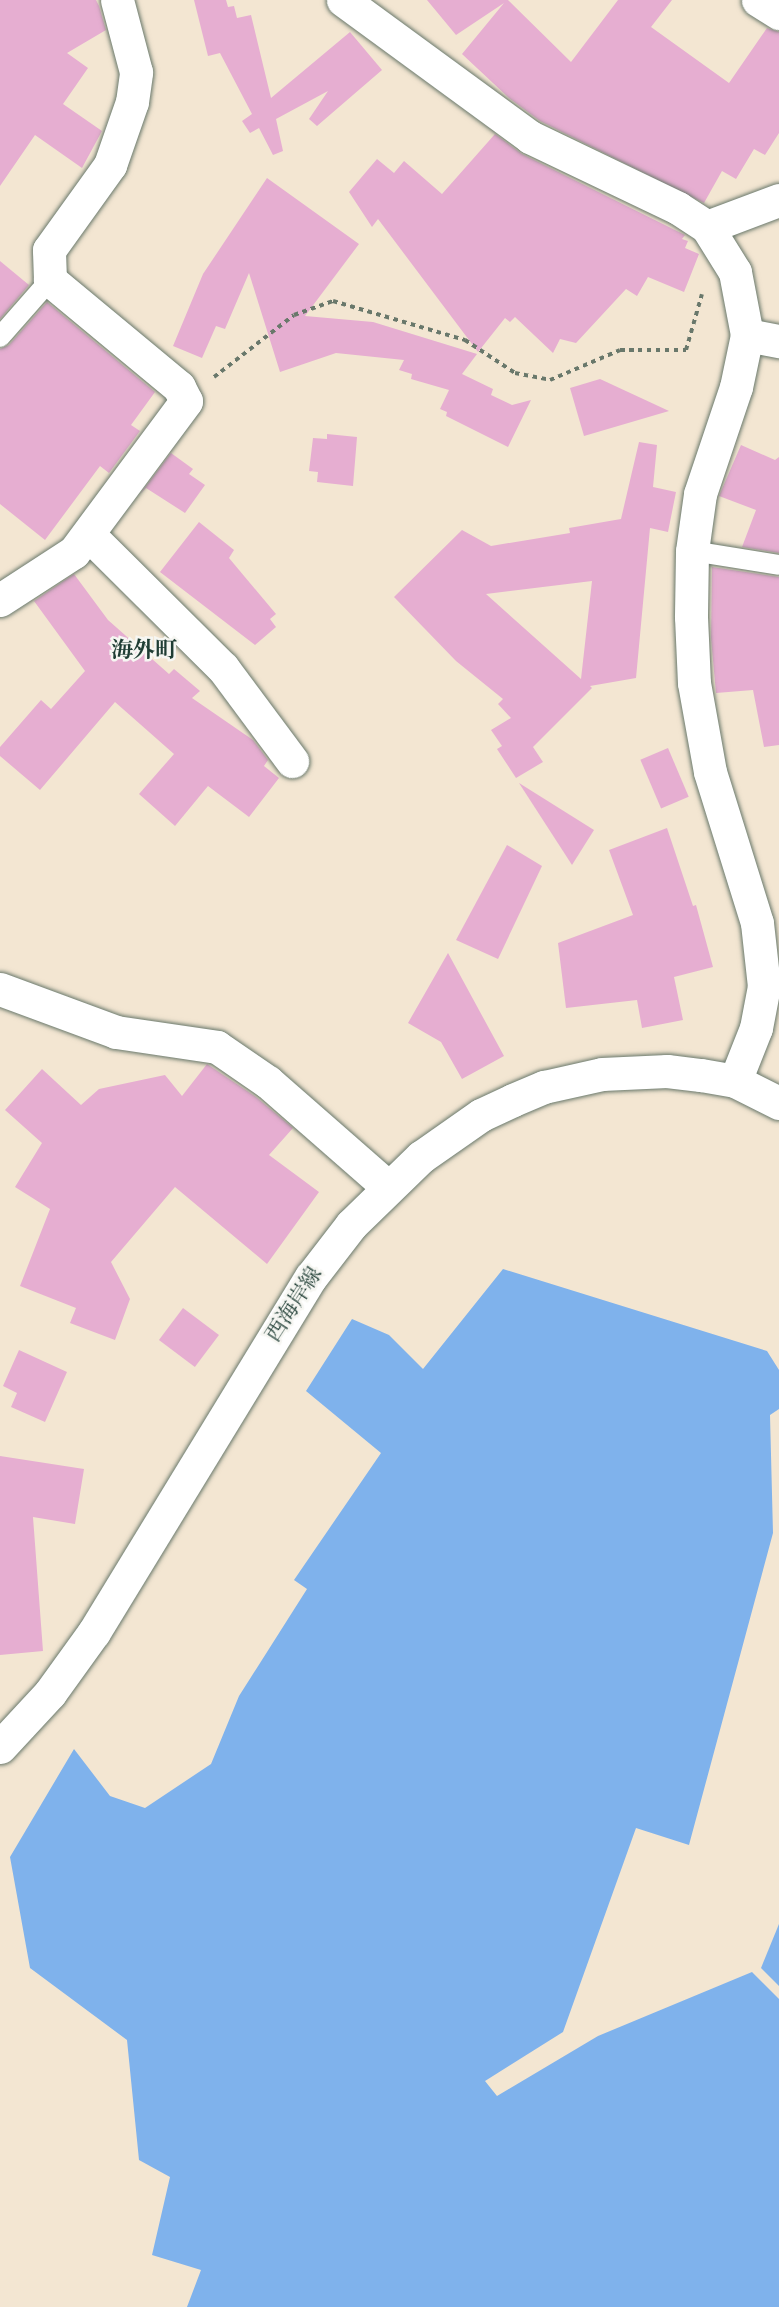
<!DOCTYPE html>
<meta charset="utf-8">
<style>
body{margin:0}
#map{position:relative;width:779px;height:2307px;overflow:hidden;background:#f3e6d2;font-family:"Old Standard TT","Noto Serif JP",serif}
div>[style]{position:absolute}
.water>*{inset:0;background:#7fb2ec}
.building>*{inset:0;background:#e6aed1;transform-origin:0 0}
.path>*{height:4px;margin-top:-2px;transform-origin:0;background:repeating-linear-gradient(90deg,#69786b 0 4.5px,transparent 0 9px)}
.roads{filter:drop-shadow(0 0 2px #69786b) drop-shadow(0 0 2px #69786b)}
.lane>*{height:20px;margin:-10px;padding:0 10px;transform-origin:10px;border-radius:10px;background:#fff}
.street>*{height:33px;margin:-16.5px;padding:0 16.5px;transform-origin:16.5px;border-radius:16.5px;background:#fff}
.secondary>*{height:33px;margin:-16.5px;padding:0 16.5px;transform-origin:16.5px;border-radius:16.5px;background:#fff}
span{translate:-50% -50%;white-space:nowrap;text-align:center;line-height:1.15;-webkit-text-stroke:5px #f6f6f2;paint-order:stroke}
.street-label{font-size:21px;color:#1f3d34}
.neighbourhood-label{font-size:22px;color:#1f3d34;font-weight:700}
</style>
<div id="map">
<div class="water">
<div style="clip-path:polygon(503px 1269px,767px 1351px,779px 1370px,779px 1409px,770px 1415px,773px 1533px,689px 1845px,636px 1828px,563px 2032px,485px 2081px,497px 2096px,598px 2036px,752px 1972px,779px 1999px,779px 2307px,187px 2307px,201px 2270px,152px 2255px,170px 2177px,139px 2160px,127px 2040px,30px 1968px,10px 1857px,74px 1749px,110px 1796px,145px 1808px,211px 1764px,239px 1696px,307px 1589px,294px 1580px,381px 1453px,306px 1391px,352px 1319px,389px 1335px,423px 1369px)"></div>
<div style="clip-path:polygon(779px 1924px,779px 1986px,761px 1968px)"></div>
</div>
<div class="building">
<div style="clip-path:polygon(0 0,96px 0,99px 6px,106px 30px,67px 53px,88px 68px,63px 104px,102px 131px,82px 168px,35px 135px,0 186px)"></div>
<div style="clip-path:polygon(194px 0,226px 0,228px 7px,234px 6px,237px 18px,251px 15px,271px 98px,350px 32px,382px 70px,317px 126px,309px 119px,328px 91px,276px 119px,283px 151px,273px 155px,259px 128px,250px 133px,242px 121px,252px 114px,220px 53px,208px 56px)"></div>
<div style="clip-path:polygon(427px 0,508px 0,571px 62px,618px 0,672px 0,651px 27px,729px 83px,767px 28px,779px 32px,779px 133px,765px 155px,754px 149px,736px 179px,722px 171px,704px 203px,540px 121px,509px 98px,462px 54px,504px 3px,456px 35px)"></div>
<div style="clip-path:polygon(495px 134px,522px 154px,685px 235px,682px 239px,688px 241px,685px 248px,699px 254px,684px 292px,648px 277px,637px 296px,626px 289px,576px 343px,560px 339px,553px 353px,515px 317px,510px 322px,505px 318px,478px 352px,378px 219px,372px 227px,349px 192px,377px 159px,394px 173px,404px 161px,442px 194px)"></div>
<div style="clip-path:polygon(267px 178px,359px 244px,305px 316px,373px 322px,477px 354px,462px 374px,493px 389px,491px 395px,512px 405px,531px 400px,508px 447px,446px 416px,447px 412px,440px 409px,449px 390px,411px 379px,412px 374px,399px 370px,404px 360px,336px 353px,280px 372px,249px 273px,225px 329px,216px 326px,202px 358px,173px 346px,203px 274px)"></div>
<div style="clip-path:polygon(0 261px,29px 285px,0 319px)"></div>
<div style="clip-path:polygon(47px 302px,155px 392px,131px 425px,140px 431px,109px 473px,100px 466px,45px 540px,0 504px,0 349px,9px 345px)"></div>
<div style="clip-path:polygon(600px 379px,669px 411px,584px 436px,570px 388px)"></div>
<div style="clip-path:polygon(327px 434px,357px 437px,353px 486px,317px 482px,318px 472px,309px 471px,313px 438px,327px 439px)"></div>
<div style="clip-path:polygon(evenodd,639px 442px,657px 445px,653px 487px,676px 492px,668px 532px,650px 528px,636px 678px,590px 686px,592px 688px,533px 747px,543px 762px,516px 778px,497px 749px,502px 746px,491px 730px,511px 718px,498px 704px,503px 699px,456px 661px,394px 597px,462px 530px,491px 546px,570px 533px,569px 528px,621px 519px,639px 442px,592px 581px,581px 679px,486px 594px,592px 581px)"></div>
<div style="clip-path:polygon(741px 445px,775px 460px,779px 457px,779px 553px,742px 547px,756px 510px,719px 496px)"></div>
<div style="clip-path:polygon(171px 453px,193px 469px,189px 474px,205px 485px,185px 513px,146px 488px,140px 494px)"></div>
<div style="clip-path:polygon(199px 522px,234px 550px,229px 558px,276px 614px,270px 619px,276px 627px,255px 645px,160px 572px)"></div>
<div style="clip-path:polygon(712px 567px,779px 577px,779px 745px,764px 747px,753px 690px,716px 693px,711px 638px)"></div>
<div style="clip-path:polygon(74px 574px,108px 620px,169px 674px,174px 669px,200px 691px,192px 698px,253px 740px,268px 760px,264px 766px,279px 778px,249px 817px,208px 786px,175px 826px,139px 794px,174px 754px,115px 702px,40px 790px,0 756px,0 747px,41px 700px,51px 709px,85px 671px,34px 601px)"></div>
<div style="left:668px;top:748px;width:53px;height:30px;rotate:67deg"></div>
<div style="clip-path:polygon(519px 783px,594px 830px,572px 865px)"></div>
<div style="clip-path:polygon(667px 828px,693px 906px,696px 905px,713px 967px,674px 977px,683px 1020px,642px 1028px,637px 1000px,566px 1008px,558px 943px,633px 915px,609px 850px)"></div>
<div style="clip-path:polygon(507px 845px,542px 866px,498px 959px,456px 940px)"></div>
<div style="clip-path:polygon(448px 953px,504px 1056px,462px 1079px,441px 1042px,408px 1023px)"></div>
<div style="clip-path:polygon(207px 1064px,256px 1097px,293px 1128px,269px 1155px,319px 1192px,267px 1264px,175px 1187px,111px 1262px,130px 1299px,115px 1340px,70px 1323px,76px 1308px,20px 1286px,50px 1209px,15px 1187px,42px 1143px,5px 1110px,42px 1069px,81px 1105px,99px 1089px,165px 1075px,182px 1096px)"></div>
<div style="left:183px;top:1308px;width:45px;height:40px;rotate:37deg"></div>
<div style="clip-path:polygon(19px 1350px,67px 1372px,45px 1422px,11px 1407px,17px 1393px,3px 1386px)"></div>
<div style="clip-path:polygon(0 1456px,84px 1469px,75px 1524px,33px 1517px,43px 1651px,0 1655px)"></div>
</div>
<div class="path">
<div style="left:214px;top:377px;width:101px;rotate:-37.8deg"></div>
<div style="left:294px;top:315px;width:41px;rotate:-19.7deg"></div>
<div style="left:333px;top:301px;width:138px;rotate:16.5deg"></div>
<div style="left:465px;top:340px;width:60px;rotate:33.4deg"></div>
<div style="left:515px;top:373px;width:36px;rotate:11deg"></div>
<div style="left:550px;top:380px;width:76px;rotate:-23.2deg"></div>
<div style="left:620px;top:350px;width:66px"></div>
<div style="left:686px;top:350px;width:58px;rotate:-74.1deg"></div>
</div>
<div class="roads">
<div class="lane">
<div style="left:0;top:337px;width:76px;rotate:-48.7deg"></div>
<div style="left:692px;top:551px;width:88px;rotate:9.1deg"></div>
</div>
<div class="street">
<div style="left:343px;top:0;width:232px;rotate:36.2deg"></div>
<div style="left:530px;top:137px;width:164px;rotate:25.6deg"></div>
<div style="left:678px;top:208px;width:35px;rotate:33deg"></div>
<div style="left:707px;top:227px;width:53px;rotate:58.1deg"></div>
<div style="left:735px;top:272px;width:64px;rotate:79.2deg"></div>
<div style="left:747px;top:335px;width:53px;rotate:101.9deg"></div>
<div style="left:736px;top:387px;width:113px;rotate:108.6deg"></div>
<div style="left:700px;top:494px;width:58px;rotate:98deg"></div>
<div style="left:692px;top:551px;width:66px;rotate:90.9deg"></div>
<div style="left:691px;top:617px;width:66px;rotate:87.4deg"></div>
<div style="left:694px;top:683px;width:90px;rotate:79.8deg"></div>
<div style="left:710px;top:772px;width:158px;rotate:72.7deg"></div>
<div style="left:757px;top:923px;width:63px;rotate:83.7deg"></div>
<div style="left:764px;top:986px;width:43px;rotate:100.8deg"></div>
<div style="left:756px;top:1028px;width:57px;rotate:111.6deg"></div>
<div style="left:758px;top:0;width:25px;rotate:32deg"></div>
<div style="left:707px;top:227px;width:77px;rotate:-20.6deg"></div>
<div style="left:747px;top:335px;width:33px;rotate:11deg"></div>
<div style="left:89px;top:535px;width:189px;rotate:44.8deg"></div>
<div style="left:223px;top:668px;width:116px;rotate:53.4deg"></div>
<div style="left:0;top:600px;width:88px;rotate:-33deg"></div>
<div style="left:74px;top:552px;width:188px;rotate:-53.4deg"></div>
<div style="left:186px;top:401px;width:16px;rotate:-117deg"></div>
<div style="left:179px;top:387px;width:168px;rotate:-140.3deg"></div>
<div style="left:50px;top:280px;width:30px;rotate:-92deg"></div>
<div style="left:49px;top:250px;width:105px;rotate:-54.3deg"></div>
<div style="left:110px;top:165px;width:67px;rotate:-70.8deg"></div>
<div style="left:132px;top:102px;width:30px;rotate:-82deg"></div>
<div style="left:136px;top:72px;width:74px;rotate:-104.8deg"></div>
<div style="left:0;top:989px;width:124px;rotate:20.3deg"></div>
<div style="left:116px;top:1032px;width:102px;rotate:8.4deg"></div>
<div style="left:217px;top:1047px;width:62px;rotate:34.5deg"></div>
<div style="left:268px;top:1082px;width:159px;rotate:41.2deg"></div>
</div>
<div class="secondary">
<div style="left:0;top:1747px;width:74px;rotate:-47.2deg"></div>
<div style="left:50px;top:1693px;width:75px;rotate:-54.2deg"></div>
<div style="left:94px;top:1632px;width:416px;rotate:-58.6deg"></div>
<div style="left:311px;top:1277px;width:66px;rotate:-52.4deg"></div>
<div style="left:351px;top:1225px;width:98px;rotate:-44.2deg"></div>
<div style="left:421px;top:1157px;width:73px;rotate:-35deg"></div>
<div style="left:481px;top:1115px;width:35px;rotate:-25deg"></div>
<div style="left:513px;top:1100px;width:34px;rotate:-23deg"></div>
<div style="left:544px;top:1087px;width:59px;rotate:-12.6deg"></div>
<div style="left:602px;top:1074px;width:65px;rotate:-2.6deg"></div>
<div style="left:667px;top:1071px;width:34px;rotate:7deg"></div>
<div style="left:701px;top:1075px;width:35px;rotate:10deg"></div>
<div style="left:735px;top:1081px;width:49px;rotate:26.6deg"></div>
</div>
</div>
<div class="street-label">
<span style="left:295px;top:1305px;rotate:-57deg">西海岸線</span>
</div>
<div class="neighbourhood-label">
<span style="left:144px;top:652px">海外町</span>
</div>
</div>
